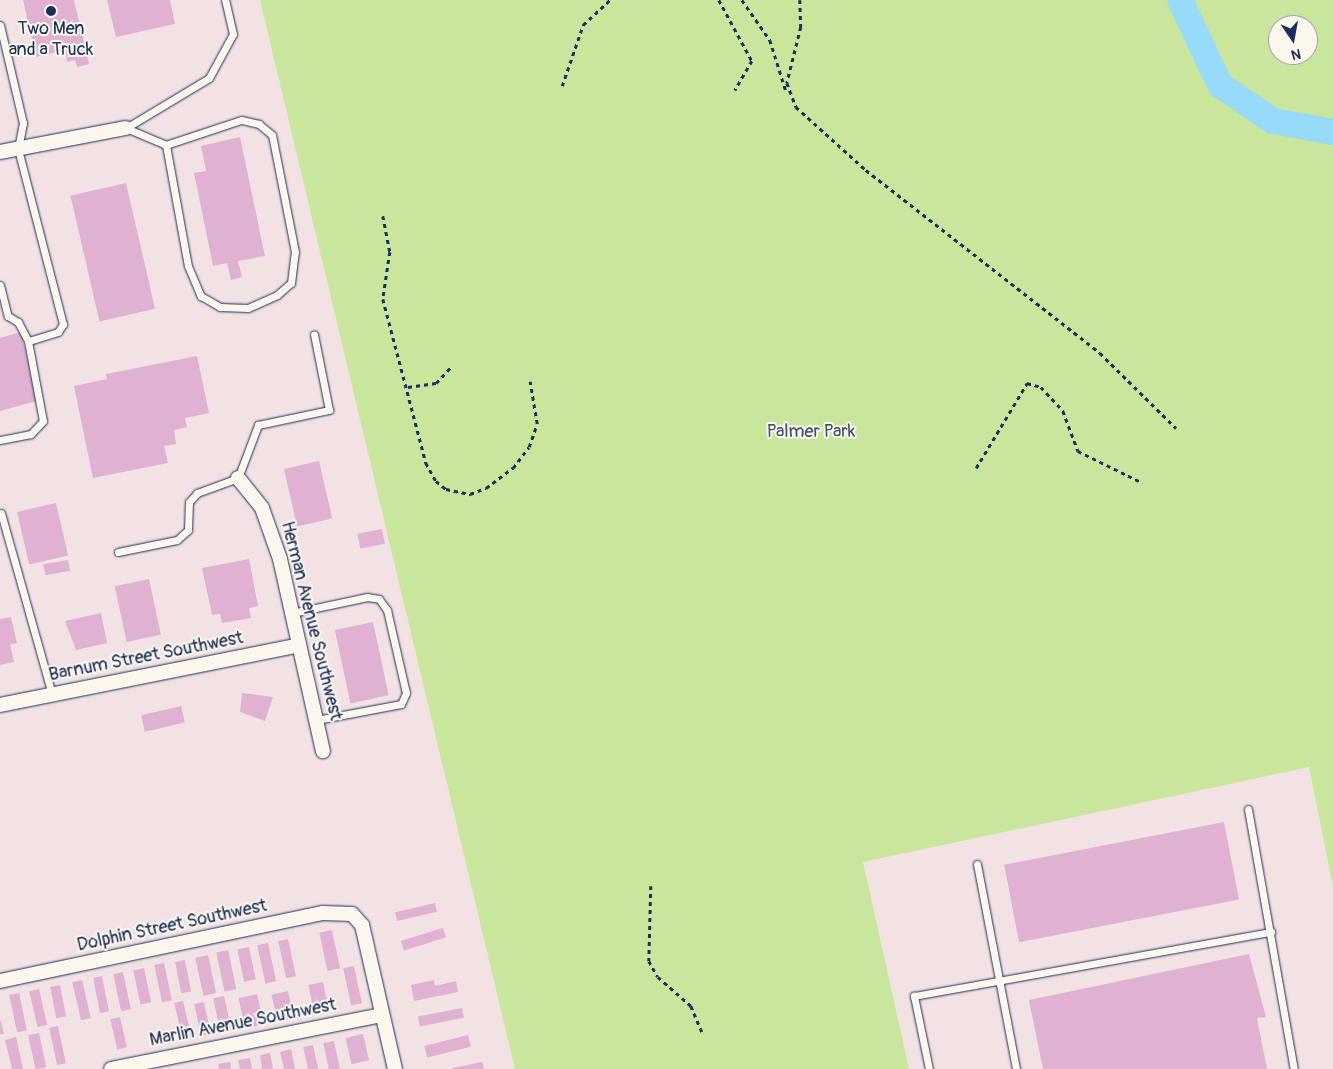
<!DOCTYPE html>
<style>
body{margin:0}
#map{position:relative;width:1333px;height:1069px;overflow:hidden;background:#f3e2e4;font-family:Pangolin,sans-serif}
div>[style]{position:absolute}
.green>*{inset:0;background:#cae59c}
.river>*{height:26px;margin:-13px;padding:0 13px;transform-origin:13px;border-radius:13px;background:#98dafa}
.building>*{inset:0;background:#e1b1d2;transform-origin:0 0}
.path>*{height:2.5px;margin-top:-1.25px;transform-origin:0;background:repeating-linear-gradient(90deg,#1b2f5e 0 4px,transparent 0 8px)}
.roads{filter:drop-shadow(0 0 1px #1b2f5e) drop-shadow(0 0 1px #1b2f5e)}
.lane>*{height:7px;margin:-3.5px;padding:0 3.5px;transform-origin:3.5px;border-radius:3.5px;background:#fbf7ec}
.street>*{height:14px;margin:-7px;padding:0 7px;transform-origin:7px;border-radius:7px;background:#fbf7ec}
.dots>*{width:14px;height:14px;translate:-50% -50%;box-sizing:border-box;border:2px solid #fbf7ec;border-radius:50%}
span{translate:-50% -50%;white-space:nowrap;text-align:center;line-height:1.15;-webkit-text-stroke:4px #fbf7ec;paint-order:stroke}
.poi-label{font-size:18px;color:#1b2f5e}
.park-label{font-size:18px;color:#3e536a}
.street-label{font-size:18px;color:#1b2f5e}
.north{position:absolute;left:1268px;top:15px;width:50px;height:50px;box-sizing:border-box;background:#fbf7ec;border:1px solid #a1a7b3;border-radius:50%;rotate:168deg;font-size:14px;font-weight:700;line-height:20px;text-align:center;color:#1b2f5e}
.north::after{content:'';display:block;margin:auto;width:18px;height:22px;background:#1b2f5e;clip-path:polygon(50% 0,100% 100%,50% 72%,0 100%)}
</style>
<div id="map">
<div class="green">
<div style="clip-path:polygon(evenodd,260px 0,1333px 0,1333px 887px,1309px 767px,863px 862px,909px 1069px,515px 1069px,260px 0,1278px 25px,1308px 25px,1308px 55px,1278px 55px,1278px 25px)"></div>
</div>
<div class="river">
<div style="left:1180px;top:0;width:94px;rotate:64.8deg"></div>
<div style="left:1220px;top:85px;width:64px;rotate:34.2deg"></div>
<div style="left:1273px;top:121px;width:61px;rotate:10.4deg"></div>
</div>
<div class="building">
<div style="clip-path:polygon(23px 0,74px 0,89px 64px,77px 67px,75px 60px,67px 62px,65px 50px,36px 57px)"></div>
<div style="clip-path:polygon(107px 0,170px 0,175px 24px,116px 37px)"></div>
<div style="clip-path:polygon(240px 137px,265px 256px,238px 261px,242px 277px,231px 280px,227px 263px,213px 266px,194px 173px,206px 171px,201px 146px)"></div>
<div style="left:126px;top:183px;width:129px;height:57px;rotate:77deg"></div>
<div style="clip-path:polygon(21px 332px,37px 401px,0 411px,0 338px)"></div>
<div style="clip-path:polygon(197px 356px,209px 413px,185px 418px,187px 427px,174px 430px,176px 444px,164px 446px,168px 463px,93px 478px,74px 386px,107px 379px,106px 374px)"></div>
<div style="left:319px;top:461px;width:59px;height:36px;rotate:77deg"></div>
<div style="left:56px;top:503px;width:54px;height:40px;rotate:77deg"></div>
<div style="left:382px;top:529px;width:15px;height:25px;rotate:79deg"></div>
<div style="clip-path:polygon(249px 559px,258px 606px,249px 608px,251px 618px,222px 623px,220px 614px,212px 615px,202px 568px)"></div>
<div style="left:68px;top:560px;width:11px;height:25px;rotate:80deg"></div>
<div style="left:149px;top:579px;width:57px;height:35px;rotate:78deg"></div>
<div style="clip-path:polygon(101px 613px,107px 643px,76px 650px,65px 621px)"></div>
<div style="clip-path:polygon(11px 617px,17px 643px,10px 644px,14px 662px,0 665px,0 619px)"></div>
<div style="left:373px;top:622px;width:75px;height:39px;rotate:78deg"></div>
<div style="clip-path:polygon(242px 693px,273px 697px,265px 721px,240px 712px)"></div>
<div style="left:181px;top:706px;width:17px;height:41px;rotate:77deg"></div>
<div style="left:1224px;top:822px;width:79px;height:224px;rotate:79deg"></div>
<div style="left:435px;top:903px;width:9px;height:41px;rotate:77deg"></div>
<div style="left:443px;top:928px;width:10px;height:44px;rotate:73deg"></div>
<div style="left:332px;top:930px;width:39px;height:13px;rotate:78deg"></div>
<div style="left:288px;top:939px;width:38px;height:10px;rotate:78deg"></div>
<div style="left:268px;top:943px;width:39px;height:11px;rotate:78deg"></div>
<div style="left:249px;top:947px;width:33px;height:12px;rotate:78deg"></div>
<div style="left:228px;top:950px;width:40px;height:12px;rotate:78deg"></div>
<div style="clip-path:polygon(1249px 954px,1266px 1017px,1257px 1018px,1267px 1069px,1043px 1069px,1029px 1000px)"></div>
<div style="left:208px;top:955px;width:39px;height:13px;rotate:78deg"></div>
<div style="left:185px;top:960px;width:32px;height:10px;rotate:79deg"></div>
<div style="left:164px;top:963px;width:38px;height:10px;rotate:78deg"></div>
<div style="left:354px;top:966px;width:38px;height:11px;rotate:78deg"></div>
<div style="left:144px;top:968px;width:35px;height:11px;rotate:78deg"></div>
<div style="left:123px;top:972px;width:38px;height:10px;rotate:78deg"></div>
<div style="left:102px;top:976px;width:36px;height:9px;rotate:79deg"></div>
<div style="left:82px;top:980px;width:39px;height:10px;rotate:77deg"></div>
<div style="clip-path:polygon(434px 980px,435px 986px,456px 981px,458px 992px,414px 1001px,411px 985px)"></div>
<div style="left:323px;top:982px;width:30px;height:15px;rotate:78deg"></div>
<div style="left:60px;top:985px;width:32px;height:10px;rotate:79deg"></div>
<div style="left:39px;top:989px;width:37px;height:10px;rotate:77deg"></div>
<div style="left:288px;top:991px;width:28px;height:17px;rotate:77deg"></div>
<div style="left:19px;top:993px;width:38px;height:10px;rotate:78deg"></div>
<div style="left:257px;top:994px;width:31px;height:19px;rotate:77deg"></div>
<div style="left:224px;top:996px;width:35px;height:11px;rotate:78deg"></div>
<div style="left:183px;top:1001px;width:37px;height:9px;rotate:77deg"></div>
<div style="left:204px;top:1002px;width:33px;height:10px;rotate:78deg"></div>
<div style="left:462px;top:1008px;width:10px;height:45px;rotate:79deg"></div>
<div style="left:120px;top:1017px;width:31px;height:10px;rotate:77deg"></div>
<div style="clip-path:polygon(0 1019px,4px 1034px,0 1034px)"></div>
<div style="left:58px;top:1026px;width:38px;height:9px;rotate:78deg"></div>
<div style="left:39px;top:1033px;width:35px;height:11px;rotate:78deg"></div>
<div style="left:363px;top:1034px;width:27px;height:18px;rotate:77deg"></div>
<div style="left:468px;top:1035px;width:12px;height:45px;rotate:76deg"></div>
<div style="clip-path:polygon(16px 1037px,23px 1069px,12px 1069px,5px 1040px)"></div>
<div style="left:334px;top:1041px;width:29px;height:11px;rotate:78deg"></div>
<div style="left:313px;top:1045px;width:25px;height:10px;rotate:78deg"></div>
<div style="clip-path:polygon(291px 1049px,295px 1069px,284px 1069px,280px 1052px)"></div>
<div style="clip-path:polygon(270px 1053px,273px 1069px,262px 1069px,260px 1055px)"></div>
<div style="clip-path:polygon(250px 1058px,252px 1069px,240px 1069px,238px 1060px)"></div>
<div style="clip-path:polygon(230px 1062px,231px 1069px,219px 1069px,218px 1064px)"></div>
<div style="clip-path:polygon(482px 1062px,484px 1069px,453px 1069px,452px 1068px)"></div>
</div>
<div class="path">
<div style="left:719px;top:0;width:69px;rotate:61.6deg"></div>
<div style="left:752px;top:61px;width:34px;rotate:120deg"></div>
<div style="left:742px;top:0;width:49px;rotate:55deg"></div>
<div style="left:770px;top:40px;width:53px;rotate:72.6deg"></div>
<div style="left:800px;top:0;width:27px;rotate:88deg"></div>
<div style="left:801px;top:27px;width:58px;rotate:104deg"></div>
<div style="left:787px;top:83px;width:26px;rotate:69deg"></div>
<div style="left:796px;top:107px;width:94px;rotate:42deg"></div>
<div style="left:866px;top:170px;width:297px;rotate:38deg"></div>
<div style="left:1100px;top:353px;width:107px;rotate:44.6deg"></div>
<div style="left:562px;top:86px;width:65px;rotate:-71deg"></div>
<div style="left:583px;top:25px;width:37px;rotate:-43deg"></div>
<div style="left:383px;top:216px;width:37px;rotate:79deg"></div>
<div style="left:390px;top:252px;width:48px;rotate:98.5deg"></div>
<div style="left:383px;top:299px;width:170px;rotate:75.3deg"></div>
<div style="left:426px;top:463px;width:21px;rotate:61deg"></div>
<div style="left:436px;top:481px;width:13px;rotate:39deg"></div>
<div style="left:446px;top:489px;width:25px;rotate:12deg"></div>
<div style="left:470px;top:494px;width:17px;rotate:-21deg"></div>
<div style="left:486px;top:488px;width:34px;rotate:-37deg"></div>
<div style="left:513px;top:468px;width:26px;rotate:-53deg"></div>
<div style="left:529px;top:447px;width:24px;rotate:-71deg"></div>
<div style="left:537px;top:424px;width:43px;rotate:-99.5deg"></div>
<div style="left:408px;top:387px;width:28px;rotate:-8deg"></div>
<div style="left:436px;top:383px;width:21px;rotate:-47deg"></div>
<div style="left:976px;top:468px;width:99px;rotate:-59deg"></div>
<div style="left:1027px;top:383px;width:15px;rotate:16deg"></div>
<div style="left:1041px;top:387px;width:33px;rotate:47deg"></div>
<div style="left:1063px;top:411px;width:43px;rotate:69.4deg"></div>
<div style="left:1078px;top:451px;width:72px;rotate:26.2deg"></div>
<div style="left:651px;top:886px;width:75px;rotate:91.5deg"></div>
<div style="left:649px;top:961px;width:18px;rotate:61deg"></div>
<div style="left:658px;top:977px;width:44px;rotate:41.3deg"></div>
<div style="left:691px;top:1006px;width:28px;rotate:67deg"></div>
</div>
<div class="roads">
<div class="lane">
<div style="left:0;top:25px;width:101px;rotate:76.8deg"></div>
<div style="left:23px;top:123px;width:26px;rotate:101deg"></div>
<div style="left:18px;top:149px;width:181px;rotate:75.6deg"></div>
<div style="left:63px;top:324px;width:9px;rotate:122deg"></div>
<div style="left:58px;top:332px;width:31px;rotate:163deg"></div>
<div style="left:28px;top:341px;width:81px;rotate:79.4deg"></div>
<div style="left:43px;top:421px;width:18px;rotate:133deg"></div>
<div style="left:31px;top:434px;width:32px;rotate:169deg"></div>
<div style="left:126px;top:128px;width:43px;rotate:23deg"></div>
<div style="left:166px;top:145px;width:123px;rotate:79.7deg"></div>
<div style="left:188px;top:266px;width:33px;rotate:67deg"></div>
<div style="left:201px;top:296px;width:22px;rotate:30deg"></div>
<div style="left:220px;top:307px;width:28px;rotate:2deg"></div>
<div style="left:248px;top:308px;width:32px;rotate:-24deg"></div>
<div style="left:277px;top:295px;width:18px;rotate:-41deg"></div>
<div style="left:291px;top:283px;width:31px;rotate:-83deg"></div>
<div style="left:295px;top:252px;width:119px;rotate:-101.1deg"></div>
<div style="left:272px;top:135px;width:17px;rotate:-140deg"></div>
<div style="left:259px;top:124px;width:18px;rotate:-167deg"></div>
<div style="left:241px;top:120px;width:79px;rotate:161.6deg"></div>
<div style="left:126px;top:128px;width:97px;rotate:-31.1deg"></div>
<div style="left:209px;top:78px;width:50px;rotate:-61.4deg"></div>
<div style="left:233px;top:34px;width:35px;rotate:-103deg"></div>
<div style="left:0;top:285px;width:32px;rotate:76deg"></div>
<div style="left:8px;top:316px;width:12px;rotate:31deg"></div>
<div style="left:18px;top:322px;width:21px;rotate:62deg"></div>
<div style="left:1px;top:513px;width:189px;rotate:74.3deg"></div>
<div style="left:118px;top:552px;width:60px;rotate:-11.5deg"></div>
<div style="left:177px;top:540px;width:15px;rotate:-42deg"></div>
<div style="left:188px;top:530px;width:28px;rotate:-88deg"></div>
<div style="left:189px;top:502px;width:12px;rotate:-48deg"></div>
<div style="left:197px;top:493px;width:44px;rotate:-20.1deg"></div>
<div style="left:238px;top:478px;width:57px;rotate:-69.3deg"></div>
<div style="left:258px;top:425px;width:73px;rotate:-11.9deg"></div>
<div style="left:329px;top:410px;width:77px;rotate:-101.2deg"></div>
<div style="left:292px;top:613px;width:77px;rotate:-12deg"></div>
<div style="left:367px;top:597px;width:12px;rotate:9deg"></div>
<div style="left:379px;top:599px;width:14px;rotate:54deg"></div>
<div style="left:387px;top:610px;width:85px;rotate:77.1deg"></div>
<div style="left:406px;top:693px;width:12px;rotate:114deg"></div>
<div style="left:401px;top:704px;width:86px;rotate:169.3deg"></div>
<div style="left:1248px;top:809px;width:264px;rotate:80deg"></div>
<div style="left:977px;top:864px;width:209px;rotate:79.2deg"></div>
<div style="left:929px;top:1069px;width:75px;rotate:-101.6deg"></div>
<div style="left:914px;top:996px;width:363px;rotate:-10.2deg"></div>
</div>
<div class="street">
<div style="left:0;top:152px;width:128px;rotate:-10.8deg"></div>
<div style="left:238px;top:478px;width:38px;rotate:51deg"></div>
<div style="left:262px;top:508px;width:54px;rotate:70.6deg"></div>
<div style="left:280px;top:559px;width:197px;rotate:77.4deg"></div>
<div style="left:0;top:705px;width:305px;rotate:-11.3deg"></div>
<div style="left:0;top:981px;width:330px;rotate:-11.9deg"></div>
<div style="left:323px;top:913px;width:29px;rotate:2deg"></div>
<div style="left:352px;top:914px;width:15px;rotate:48deg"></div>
<div style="left:362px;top:925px;width:148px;rotate:77.1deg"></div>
<div style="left:111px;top:1069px;width:276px;rotate:-11.3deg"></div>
</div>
</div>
<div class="dots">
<div style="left:51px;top:11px;background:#1b2f5e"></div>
</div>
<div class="poi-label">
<span style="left:51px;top:40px">Two Men<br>and a Truck</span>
</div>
<div class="park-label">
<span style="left:811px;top:432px">Palmer Park</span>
</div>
<div class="street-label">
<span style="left:311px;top:621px;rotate:76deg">Herman Avenue Southwest</span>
<span style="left:146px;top:657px;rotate:-11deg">Barnum Street Southwest</span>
<span style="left:172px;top:926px;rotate:-12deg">Dolphin Street Southwest</span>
<span style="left:243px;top:1023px;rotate:-11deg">Marlin Avenue Southwest</span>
</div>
<div class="north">N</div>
</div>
